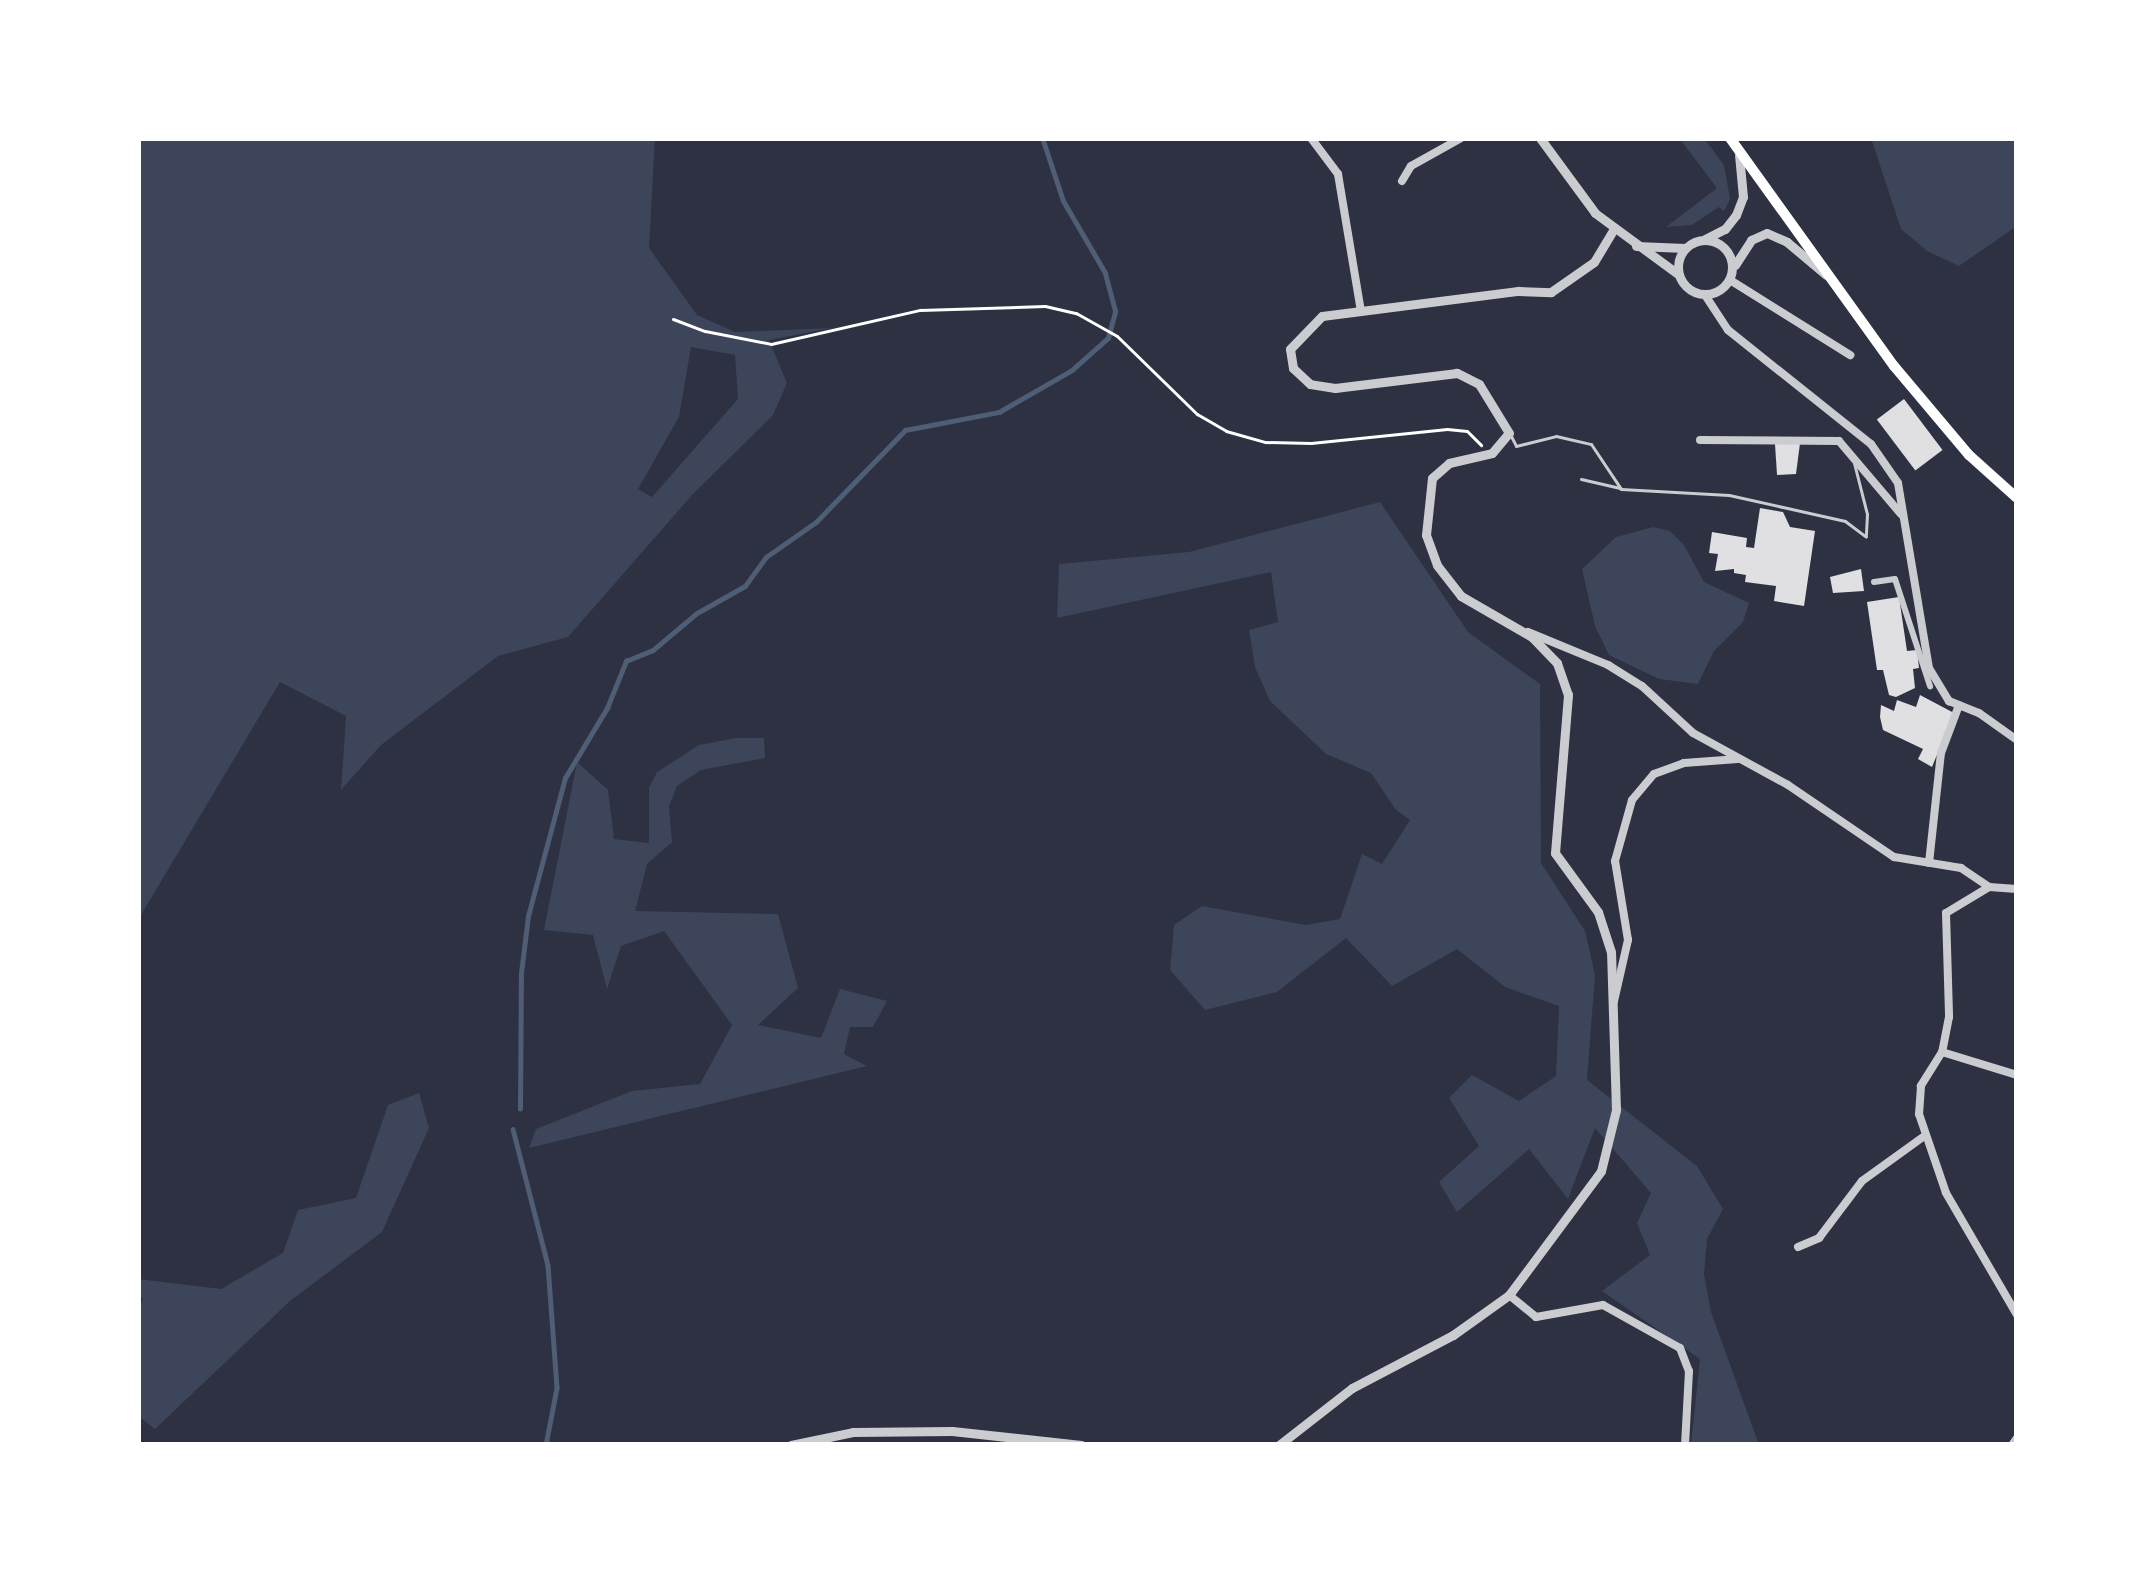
<!DOCTYPE html>
<style>
body{margin:0}
#map{position:relative;width:2155px;height:1583px;overflow:hidden;background:#2d3142;font-family:"Public Sans",sans-serif}
div>[style]{position:absolute}
.green>*{inset:0;background:#3c4559}
.stream>*{height:4.5px;margin:-2.25px;padding:0 2.25px;transform-origin:2.25px;border-radius:2.25px;background:#4f5d75}
.building>*{inset:0;background:#e0e0e3;transform-origin:0 0}
.path>*{height:3px;margin:-1.5px;padding:0 1.5px;transform-origin:1.5px;border-radius:1.5px;background:#fff}
.service>*{height:3px;margin:-1.5px;padding:0 1.5px;transform-origin:1.5px;border-radius:1.5px;background:#caccd0}
.pedestrian>*{height:6px;margin:-3px;padding:0 3px;transform-origin:3px;border-radius:3px;background:#caccd0}
.minor>*{height:8px;margin:-4px;padding:0 4px;transform-origin:4px;border-radius:4px;background:#caccd0}
.tertiary>*{height:9px;margin:-4.5px;padding:0 4.5px;transform-origin:4.5px;border-radius:4.5px;background:#caccd0}
.tertiary>.ring{margin:-4.5px;padding:0;box-sizing:content-box;background:none;border:9px solid #caccd0;border-radius:50%}
.primary>*{height:10px;margin:-5px;padding:0 5px;transform-origin:5px;border-radius:5px;background:#fff}
span{translate:-50% -50%;white-space:nowrap;text-align:center;line-height:1.15;-webkit-text-stroke:10px #fff;paint-order:stroke}
.frame{position:absolute;inset:0;border:141px solid #fff;pointer-events:none}
</style>
<div id="map">
<div class="green">
<div style="clip-path:polygon(evenodd,138px 138px,655px 138px,649px 248px,697px 315px,735px 332px,832px 328px,769px 340px,787px 383px,773px 415px,693px 494px,568px 637px,498px 656px,381px 745px,341px 790px,346px 716px,280px 682px,138px 920px,138px 138px,691px 347px,735px 355px,738px 399px,652px 497px,638px 489px,679px 417px,691px 347px)"></div>
<div style="clip-path:polygon(1679px 138px,1704px 138px,1724px 165px,1730px 199px,1724px 211px,1719px 207px,1692px 225px,1666px 227px,1717px 188px)"></div>
<div style="clip-path:polygon(1871px 138px,2017px 138px,2017px 226px,1959px 266px,1927px 251px,1901px 229px)"></div>
<div style="clip-path:polygon(1380px 502px,1468px 632px,1540px 684px,1541px 863px,1585px 931px,1595px 975px,1587px 1080px,1697px 1166px,1723px 1209px,1707px 1239px,1704px 1274px,1711px 1312px,1759px 1445px,1691px 1445px,1700px 1359px,1602px 1291px,1650px 1255px,1637px 1223px,1651px 1193px,1595px 1128px,1568px 1199px,1529px 1149px,1457px 1212px,1439px 1182px,1479px 1146px,1449px 1098px,1472px 1075px,1519px 1101px,1556px 1076px,1559px 1006px,1505px 987px,1457px 949px,1392px 986px,1346px 938px,1277px 992px,1205px 1010px,1170px 970px,1174px 925px,1202px 906px,1306px 925px,1340px 919px,1362px 854px,1382px 864px,1410px 820px,1396px 810px,1371px 773px,1326px 754px,1270px 701px,1255px 667px,1249px 630px,1278px 622px,1271px 572px,1057px 618px,1059px 564px,1189px 552px)"></div>
<div style="clip-path:polygon(1653px 527px,1670px 531px,1684px 545px,1704px 582px,1749px 603px,1743px 622px,1714px 651px,1698px 684px,1659px 679px,1609px 655px,1595px 626px,1582px 569px,1616px 537px)"></div>
<div style="clip-path:polygon(736px 738px,764px 738px,765px 758px,701px 770px,677px 786px,669px 806px,672px 842px,647px 864px,635px 911px,778px 914px,798px 988px,758px 1025px,821px 1038px,840px 989px,887px 1001px,873px 1027px,850px 1027px,844px 1054px,867px 1066px,529px 1148px,536px 1129px,632px 1091px,700px 1084px,732px 1025px,664px 931px,621px 946px,607px 989px,593px 935px,544px 930px,577px 762px,608px 790px,614px 839px,649px 843px,649px 788px,657px 772px,699px 745px)"></div>
<div style="clip-path:polygon(419px 1093px,429px 1128px,382px 1232px,290px 1301px,155px 1429px,138px 1416px,138px 1312px,143px 1298px,138px 1297px,138px 1279px,221px 1289px,283px 1253px,298px 1210px,356px 1198px,388px 1105px)"></div>
</div>
<div class="stream">
<div style="left:520px;top:1109px;width:136px;rotate:-89.6deg"></div>
<div style="left:521px;top:973px;width:57px;rotate:-83deg"></div>
<div style="left:528px;top:916px;width:143px;rotate:-75deg"></div>
<div style="left:565px;top:778px;width:82px;rotate:-59deg"></div>
<div style="left:607px;top:708px;width:51px;rotate:-68deg"></div>
<div style="left:626px;top:661px;width:29px;rotate:-22deg"></div>
<div style="left:653px;top:650px;width:57px;rotate:-40.1deg"></div>
<div style="left:697px;top:613px;width:55px;rotate:-29.4deg"></div>
<div style="left:745px;top:586px;width:36px;rotate:-54deg"></div>
<div style="left:766px;top:557px;width:61px;rotate:-35deg"></div>
<div style="left:816px;top:522px;width:128px;rotate:-45.9deg"></div>
<div style="left:905px;top:430px;width:96px;rotate:-10.8deg"></div>
<div style="left:999px;top:412px;width:84px;rotate:-29.9deg"></div>
<div style="left:1072px;top:370px;width:48px;rotate:-41.6deg"></div>
<div style="left:1108px;top:338px;width:28px;rotate:-75deg"></div>
<div style="left:1115px;top:311px;width:39px;rotate:-105deg"></div>
<div style="left:1105px;top:273px;width:83px;rotate:-120.3deg"></div>
<div style="left:1063px;top:201px;width:66px;rotate:-108.4deg"></div>
<div style="left:513px;top:1129px;width:140px;rotate:75.6deg"></div>
<div style="left:548px;top:1265px;width:123px;rotate:85.8deg"></div>
<div style="left:557px;top:1388px;width:58px;rotate:100.9deg"></div>
</div>
<div class="building">
<div style="left:1904px;top:399px;width:64px;height:34px;rotate:53deg"></div>
<div style="clip-path:polygon(1800px 443px,1796px 474px,1777px 475px,1775px 444px)"></div>
<div style="clip-path:polygon(1760px 508px,1783px 512px,1790px 527px,1815px 531px,1804px 606px,1774px 601px,1776px 586px,1745px 582px,1746px 575px,1734px 573px,1734px 569px,1715px 571px,1718px 554px,1709px 553px,1712px 532px,1747px 538px,1746px 547px,1754px 548px)"></div>
<div style="clip-path:polygon(1861px 569px,1864px 591px,1833px 593px,1830px 577px)"></div>
<div style="clip-path:polygon(1899px 597px,1907px 651px,1917px 650px,1919px 668px,1913px 669px,1915px 688px,1896px 697px,1889px 695px,1883px 670px,1877px 670px,1867px 602px)"></div>
<div style="clip-path:polygon(1920px 695px,1954px 713px,1932px 767px,1918px 759px,1923px 749px,1883px 730px,1880px 717px,1881px 705px,1894px 711px,1897px 700px,1916px 707px)"></div>
</div>
<div class="path">
<div style="left:673px;top:319px;width:34px;rotate:21deg"></div>
<div style="left:705px;top:331px;width:67px;rotate:11.1deg"></div>
<div style="left:771px;top:344px;width:153px;rotate:-12.9deg"></div>
<div style="left:920px;top:310px;width:125px;rotate:-1.8deg"></div>
<div style="left:1045px;top:306px;width:32px;rotate:13deg"></div>
<div style="left:1076px;top:313px;width:47px;rotate:29.3deg"></div>
<div style="left:1117px;top:336px;width:112px;rotate:44.3deg"></div>
<div style="left:1197px;top:414px;width:34px;rotate:30deg"></div>
<div style="left:1226px;top:431px;width:41px;rotate:15.8deg"></div>
<div style="left:1265px;top:442px;width:46px;rotate:1.2deg"></div>
<div style="left:1311px;top:443px;width:137px;rotate:-5.9deg"></div>
<div style="left:1447px;top:429px;width:20px;rotate:6deg"></div>
<div style="left:1467px;top:431px;width:20px;rotate:45deg"></div>
</div>
<div class="service">
<div style="left:1510px;top:434px;width:13px;rotate:63deg"></div>
<div style="left:1516px;top:446px;width:41px;rotate:-14deg"></div>
<div style="left:1556px;top:436px;width:36px;rotate:13deg"></div>
<div style="left:1591px;top:444px;width:54px;rotate:56.3deg"></div>
<div style="left:1621px;top:489px;width:108px;rotate:3.2deg"></div>
<div style="left:1729px;top:495px;width:119px;rotate:12.6deg"></div>
<div style="left:1845px;top:521px;width:26px;rotate:37deg"></div>
<div style="left:1854px;top:463px;width:53px;rotate:75.7deg"></div>
<div style="left:1867px;top:514px;width:22px;rotate:93deg"></div>
<div style="left:1581px;top:479px;width:40px;rotate:13deg"></div>
</div>
<div class="pedestrian">
<div style="left:1874px;top:582px;width:21px;rotate:-8deg"></div>
<div style="left:1895px;top:579px;width:113px;rotate:71.9deg"></div>
</div>
<div class="minor">
<div style="left:1311px;top:138px;width:45px;rotate:53.1deg"></div>
<div style="left:1338px;top:174px;width:139px;rotate:80.5deg"></div>
<div style="left:1402px;top:181px;width:17px;rotate:-59deg"></div>
<div style="left:1411px;top:166px;width:57px;rotate:-29.2deg"></div>
<div style="left:1730px;top:280px;width:142px;rotate:32deg"></div>
<div style="left:1705px;top:295px;width:42px;rotate:56.7deg"></div>
<div style="left:1728px;top:330px;width:183px;rotate:38.6deg"></div>
<div style="left:1871px;top:444px;width:47px;rotate:55.3deg"></div>
<div style="left:1898px;top:483px;width:188px;rotate:80.5deg"></div>
<div style="left:1929px;top:668px;width:39px;rotate:59deg"></div>
<div style="left:1949px;top:701px;width:32px;rotate:22deg"></div>
<div style="left:1979px;top:713px;width:47px;rotate:35.4deg"></div>
<div style="left:1700px;top:440px;width:139px;rotate:0.4deg"></div>
<div style="left:1839px;top:441px;width:96px;rotate:49.7deg"></div>
<div style="left:1528px;top:632px;width:87px;rotate:22.4deg"></div>
<div style="left:1608px;top:665px;width:40px;rotate:32deg"></div>
<div style="left:1642px;top:686px;width:69px;rotate:42.7deg"></div>
<div style="left:1693px;top:733px;width:108px;rotate:28.7deg"></div>
<div style="left:1788px;top:785px;width:128px;rotate:34.2deg"></div>
<div style="left:1894px;top:857px;width:68px;rotate:9.3deg"></div>
<div style="left:1961px;top:868px;width:34px;rotate:34deg"></div>
<div style="left:1989px;top:887px;width:28px;rotate:4deg"></div>
<div style="left:1929px;top:863px;width:111px;rotate:-83.8deg"></div>
<div style="left:1941px;top:753px;width:51px;rotate:-69.4deg"></div>
<div style="left:1989px;top:887px;width:50px;rotate:148.8deg"></div>
<div style="left:1946px;top:913px;width:104px;rotate:88.3deg"></div>
<div style="left:1949px;top:1017px;width:36px;rotate:101deg"></div>
<div style="left:1942px;top:1052px;width:40px;rotate:122deg"></div>
<div style="left:1921px;top:1086px;width:28px;rotate:94deg"></div>
<div style="left:1919px;top:1114px;width:83px;rotate:71.1deg"></div>
<div style="left:1946px;top:1193px;width:141px;rotate:59.8deg"></div>
<div style="left:1614px;top:1001px;width:63px;rotate:-77.1deg"></div>
<div style="left:1628px;top:940px;width:80px;rotate:-99.3deg"></div>
<div style="left:1615px;top:861px;width:63px;rotate:-74.4deg"></div>
<div style="left:1632px;top:800px;width:34px;rotate:-50deg"></div>
<div style="left:1654px;top:774px;width:32px;rotate:-20deg"></div>
<div style="left:1684px;top:763px;width:54px;rotate:-4.2deg"></div>
<div style="left:1942px;top:1052px;width:78px;rotate:17deg"></div>
<div style="left:1798px;top:1247px;width:23px;rotate:-23deg"></div>
<div style="left:1819px;top:1238px;width:71px;rotate:-53deg"></div>
<div style="left:1862px;top:1181px;width:75px;rotate:-35.8deg"></div>
<div style="left:1509px;top:1295px;width:35px;rotate:39deg"></div>
<div style="left:1536px;top:1317px;width:68px;rotate:-10.2deg"></div>
<div style="left:1603px;top:1305px;width:88px;rotate:29.2deg"></div>
<div style="left:1680px;top:1348px;width:25px;rotate:69deg"></div>
<div style="left:1689px;top:1371px;width:74px;rotate:93.1deg"></div>
<div style="left:2012px;top:1445px;width:9px;rotate:-54deg"></div>
</div>
<div class="tertiary">
<div style="left:1540px;top:138px;width:93px;rotate:53.7deg"></div>
<div style="left:1595px;top:213px;width:104px;rotate:36.4deg"></div>
<div style="left:1705px;top:239px;width:22px;rotate:-27deg"></div>
<div style="left:1725px;top:229px;width:18px;rotate:-52deg"></div>
<div style="left:1736px;top:215px;width:19px;rotate:-69deg"></div>
<div style="left:1743px;top:197px;width:42px;rotate:-95.4deg"></div>
<div class="ring" style="left:1678px;top:240px;width:45px;height:45px"></div>
<div style="left:1636px;top:246px;width:49px;rotate:2.3deg"></div>
<div style="left:1735px;top:265px;width:30px;rotate:-57deg"></div>
<div style="left:1751px;top:240px;width:17px;rotate:-24deg"></div>
<div style="left:1767px;top:233px;width:22px;rotate:24deg"></div>
<div style="left:1787px;top:242px;width:51px;rotate:40.2deg"></div>
<div style="left:791px;top:1445px;width:63px;rotate:-11.8deg"></div>
<div style="left:853px;top:1432px;width:99px;rotate:-0.6deg"></div>
<div style="left:952px;top:1431px;width:130px;rotate:6.2deg"></div>
<div style="left:1279px;top:1445px;width:93px;rotate:-38deg"></div>
<div style="left:1352px;top:1388px;width:114px;rotate:-27.7deg"></div>
<div style="left:1453px;top:1335px;width:69px;rotate:-35.5deg"></div>
<div style="left:1509px;top:1295px;width:154px;rotate:-53.4deg"></div>
<div style="left:1601px;top:1171px;width:63px;rotate:-76.2deg"></div>
<div style="left:1616px;top:1110px;width:158px;rotate:-91.8deg"></div>
<div style="left:1611px;top:952px;width:42px;rotate:-108deg"></div>
<div style="left:1598px;top:912px;width:73px;rotate:-126.1deg"></div>
<div style="left:1555px;top:853px;width:159px;rotate:-85.3deg"></div>
<div style="left:1568px;top:695px;width:34px;rotate:-109deg"></div>
<div style="left:1557px;top:663px;width:36px;rotate:-134deg"></div>
<div style="left:1532px;top:637px;width:82px;rotate:-150deg"></div>
<div style="left:1461px;top:596px;width:39px;rotate:-128deg"></div>
<div style="left:1437px;top:565px;width:32px;rotate:-110deg"></div>
<div style="left:1426px;top:535px;width:57px;rotate:-84deg"></div>
<div style="left:1432px;top:478px;width:23px;rotate:-41deg"></div>
<div style="left:1449px;top:463px;width:44px;rotate:-13.1deg"></div>
<div style="left:1492px;top:453px;width:26px;rotate:-50deg"></div>
<div style="left:1509px;top:433px;width:57px;rotate:-121.5deg"></div>
<div style="left:1479px;top:384px;width:25px;rotate:-153deg"></div>
<div style="left:1457px;top:373px;width:123px;rotate:173deg"></div>
<div style="left:1335px;top:388px;width:25px;rotate:-171deg"></div>
<div style="left:1310px;top:384px;width:23px;rotate:-137deg"></div>
<div style="left:1293px;top:368px;width:19px;rotate:-99deg"></div>
<div style="left:1290px;top:349px;width:46px;rotate:-45.9deg"></div>
<div style="left:1322px;top:316px;width:198px;rotate:-7.3deg"></div>
<div style="left:1518px;top:291px;width:33px;rotate:2deg"></div>
<div style="left:1551px;top:292px;width:52px;rotate:-34.9deg"></div>
<div style="left:1594px;top:262px;width:37px;rotate:-59deg"></div>
</div>
<div class="primary">
<div style="left:1730px;top:138px;width:281px;rotate:54.3deg"></div>
<div style="left:1894px;top:366px;width:116px;rotate:49.9deg"></div>
<div style="left:1969px;top:455px;width:64px;rotate:41.9deg"></div>
</div>
<div class="frame"></div>
</div>
